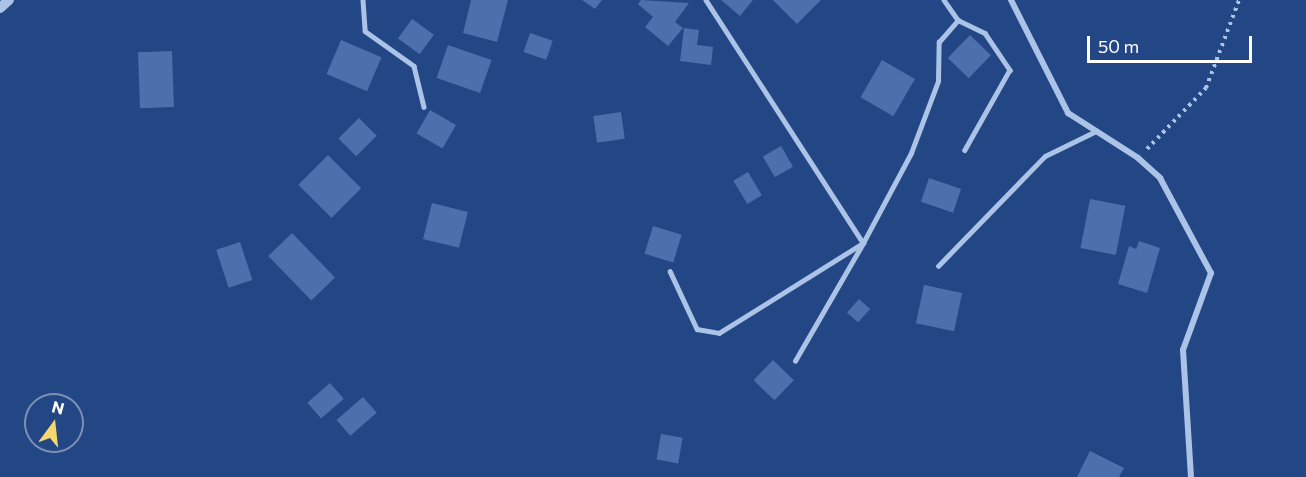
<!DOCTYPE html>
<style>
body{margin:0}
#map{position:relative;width:1306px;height:477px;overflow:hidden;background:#234684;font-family:Commissioner,sans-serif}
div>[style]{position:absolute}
.building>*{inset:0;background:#4b70ac;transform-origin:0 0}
.path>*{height:4px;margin-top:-2px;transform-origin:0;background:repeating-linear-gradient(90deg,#acc3e8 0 3px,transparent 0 7.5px)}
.service>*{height:4.5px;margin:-2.25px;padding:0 2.25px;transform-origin:2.25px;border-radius:2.25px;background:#acc3e8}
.minor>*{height:6px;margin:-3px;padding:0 3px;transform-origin:3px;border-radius:3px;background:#acc3e8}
.tertiary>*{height:10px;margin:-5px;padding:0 5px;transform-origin:5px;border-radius:5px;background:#acc3e8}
span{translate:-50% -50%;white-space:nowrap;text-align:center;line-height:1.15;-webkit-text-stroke:4.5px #234684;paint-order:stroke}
.north{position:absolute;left:24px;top:393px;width:60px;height:60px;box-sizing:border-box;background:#234684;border:2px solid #7b90b5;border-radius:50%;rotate:15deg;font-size:16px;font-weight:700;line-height:24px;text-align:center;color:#fff}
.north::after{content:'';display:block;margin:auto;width:21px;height:27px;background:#f4d76f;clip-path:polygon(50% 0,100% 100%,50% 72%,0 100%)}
.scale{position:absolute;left:1087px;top:36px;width:165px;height:27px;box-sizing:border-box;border:3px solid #fff;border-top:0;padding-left:8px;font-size:18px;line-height:21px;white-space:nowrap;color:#fff;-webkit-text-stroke:4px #234684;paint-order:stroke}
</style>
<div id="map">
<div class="building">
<div style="clip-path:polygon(471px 0,508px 0,497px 42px,463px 33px)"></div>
<div style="clip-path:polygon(582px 0,602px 0,595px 9px)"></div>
<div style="clip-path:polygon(641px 0,689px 3px,675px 22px,683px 28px,668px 46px,645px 27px,653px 17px,638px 4px)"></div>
<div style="clip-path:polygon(721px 0,753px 0,740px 16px)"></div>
<div style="clip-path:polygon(773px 0,821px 0,797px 24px)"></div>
<div style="left:412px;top:19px;width:27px;height:24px;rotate:36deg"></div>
<div style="clip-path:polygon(684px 28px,699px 30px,697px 45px,713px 47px,711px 65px,680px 61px)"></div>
<div style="left:530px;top:33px;width:24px;height:20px;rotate:19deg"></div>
<div style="left:970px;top:35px;width:29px;height:32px;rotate:44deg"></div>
<div style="left:341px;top:40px;width:44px;height:37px;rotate:23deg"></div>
<div style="left:448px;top:45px;width:46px;height:35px;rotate:19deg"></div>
<div style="left:172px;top:51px;width:56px;height:34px;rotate:88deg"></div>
<div style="left:882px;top:60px;width:38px;height:43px;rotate:30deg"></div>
<div style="left:430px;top:110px;width:30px;height:27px;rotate:30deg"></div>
<div style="left:621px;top:112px;width:27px;height:28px;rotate:82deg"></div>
<div style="left:359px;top:118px;width:25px;height:29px;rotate:45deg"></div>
<div style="left:781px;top:146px;width:24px;height:21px;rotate:60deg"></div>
<div style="left:328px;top:155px;width:47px;height:42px;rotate:45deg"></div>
<div style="left:748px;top:172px;width:27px;height:17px;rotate:59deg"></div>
<div style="left:929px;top:178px;width:34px;height:25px;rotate:19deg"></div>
<div style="left:1090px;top:199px;width:36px;height:50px;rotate:11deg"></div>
<div style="left:432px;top:203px;width:37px;height:37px;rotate:14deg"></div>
<div style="left:653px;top:226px;width:30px;height:29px;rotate:17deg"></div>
<div style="left:292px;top:233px;width:62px;height:33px;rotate:46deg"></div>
<div style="clip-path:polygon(1139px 241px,1160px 248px,1147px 293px,1118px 284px,1129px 246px,1136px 249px)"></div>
<div style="left:240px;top:242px;width:40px;height:25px;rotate:72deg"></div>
<div style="left:924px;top:285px;width:39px;height:39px;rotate:12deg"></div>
<div style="left:859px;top:299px;width:15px;height:18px;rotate:42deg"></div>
<div style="left:773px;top:360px;width:29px;height:28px;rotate:44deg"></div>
<div style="left:330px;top:383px;width:21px;height:30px;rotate:49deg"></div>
<div style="left:363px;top:397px;width:21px;height:35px;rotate:49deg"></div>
<div style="left:661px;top:434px;width:22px;height:26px;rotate:10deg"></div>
<div style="clip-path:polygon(1090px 451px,1124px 468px,1119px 477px,1077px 477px)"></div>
</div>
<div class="path">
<div style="left:1147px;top:149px;width:85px;rotate:-46deg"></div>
<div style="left:1206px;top:88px;width:94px;rotate:-69.4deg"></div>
</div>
<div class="service">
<div style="left:363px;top:0;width:31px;rotate:86deg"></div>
<div style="left:365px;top:31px;width:60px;rotate:35.5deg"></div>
<div style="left:414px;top:66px;width:42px;rotate:76.3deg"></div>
<div style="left:706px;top:0;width:289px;rotate:57.1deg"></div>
<div style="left:863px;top:243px;width:102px;rotate:-61.9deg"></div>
<div style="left:911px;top:153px;width:77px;rotate:-69.4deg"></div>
<div style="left:938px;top:81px;width:39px;rotate:-89deg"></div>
<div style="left:939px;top:42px;width:29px;rotate:-49deg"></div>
<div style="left:944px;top:0;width:24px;rotate:55deg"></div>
<div style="left:958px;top:20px;width:30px;rotate:26deg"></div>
<div style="left:985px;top:33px;width:45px;rotate:56deg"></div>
<div style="left:1010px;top:70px;width:92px;rotate:119.4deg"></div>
<div style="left:938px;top:266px;width:153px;rotate:-45.8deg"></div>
<div style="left:1045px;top:156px;width:57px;rotate:-26.1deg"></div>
<div style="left:670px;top:271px;width:64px;rotate:65deg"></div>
<div style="left:697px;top:329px;width:22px;rotate:10deg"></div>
<div style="left:719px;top:333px;width:170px;rotate:-32deg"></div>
<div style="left:795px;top:361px;width:136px;rotate:-60deg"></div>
</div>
<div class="minor">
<div style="left:1011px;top:0;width:127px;rotate:63.2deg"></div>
<div style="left:1068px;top:113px;width:83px;rotate:32.7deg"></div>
<div style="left:1138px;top:158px;width:30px;rotate:42deg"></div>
<div style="left:1160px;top:178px;width:108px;rotate:61.8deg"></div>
<div style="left:1211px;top:273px;width:82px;rotate:110deg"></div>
<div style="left:1183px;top:350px;width:127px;rotate:86.4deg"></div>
</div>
<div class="tertiary">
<div style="left:0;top:8px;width:12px;rotate:-42deg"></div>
</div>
<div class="north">N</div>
<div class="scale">50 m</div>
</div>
